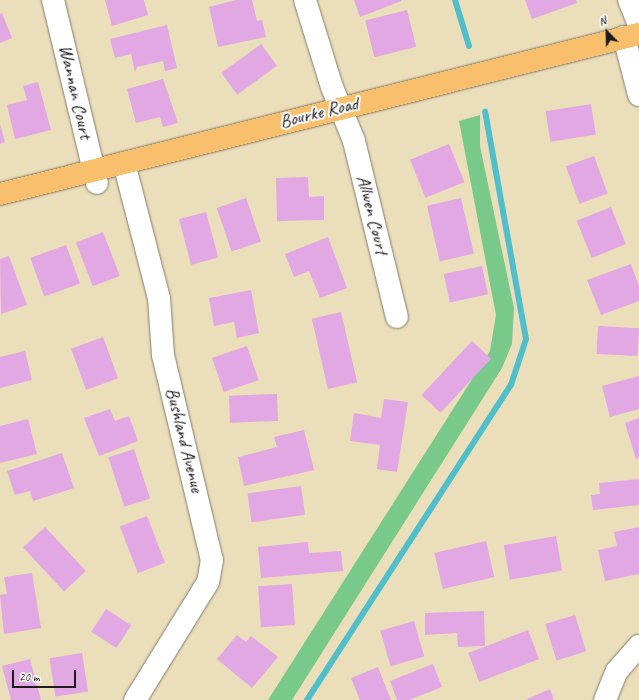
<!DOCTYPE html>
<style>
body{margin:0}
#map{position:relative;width:639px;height:700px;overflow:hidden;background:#ebdebb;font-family:Caveat,sans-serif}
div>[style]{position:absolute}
.green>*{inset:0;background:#78c98a}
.stream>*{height:6px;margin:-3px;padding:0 3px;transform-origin:3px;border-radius:3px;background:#51bfc9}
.building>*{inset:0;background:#e1a8e3;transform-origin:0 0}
.roads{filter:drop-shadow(0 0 1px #847d6c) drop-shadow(0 0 1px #847d6c)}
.minor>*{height:22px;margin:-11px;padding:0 11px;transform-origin:11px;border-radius:11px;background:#fff}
.major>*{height:22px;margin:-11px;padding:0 11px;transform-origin:11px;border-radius:11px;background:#f8bf6c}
span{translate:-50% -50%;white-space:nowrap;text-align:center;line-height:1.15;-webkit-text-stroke:4px #fff;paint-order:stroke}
.street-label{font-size:19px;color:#1c1c1c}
.north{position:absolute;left:587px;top:12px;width:40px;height:40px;-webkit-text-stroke:3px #fff;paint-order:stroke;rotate:337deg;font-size:11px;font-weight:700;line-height:16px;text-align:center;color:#1c1c1c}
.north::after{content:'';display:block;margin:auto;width:14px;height:18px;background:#1c1c1c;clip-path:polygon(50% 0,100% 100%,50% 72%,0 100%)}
.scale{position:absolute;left:12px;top:670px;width:64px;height:18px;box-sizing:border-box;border:2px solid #1c1c1c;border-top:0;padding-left:5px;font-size:12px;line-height:14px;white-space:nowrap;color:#1c1c1c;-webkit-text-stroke:3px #fff;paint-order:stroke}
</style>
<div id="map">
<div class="green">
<div style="clip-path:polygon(480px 115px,480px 146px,514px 308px,512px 344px,502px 368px,292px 700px,268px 700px,490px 351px,496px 315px,459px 121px)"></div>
</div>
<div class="stream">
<div style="left:455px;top:0;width:48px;rotate:73.1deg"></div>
<div style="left:307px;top:700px;width:375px;rotate:-57.1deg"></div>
<div style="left:511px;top:385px;width:48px;rotate:-71.9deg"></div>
<div style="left:526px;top:339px;width:231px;rotate:-100.2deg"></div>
</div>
<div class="building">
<div style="clip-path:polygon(105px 0,144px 0,148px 15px,112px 26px)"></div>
<div style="clip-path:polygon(236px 0,252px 0,257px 21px,262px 20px,266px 37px,218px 47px,209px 7px)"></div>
<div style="clip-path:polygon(354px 0,401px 0,401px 1px,360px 17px)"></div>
<div style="clip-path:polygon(525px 0,576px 0,577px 3px,532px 19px)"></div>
<div style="left:407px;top:10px;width:38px;height:43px;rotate:76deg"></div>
<div style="clip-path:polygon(2px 13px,12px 38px,0 43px,0 14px)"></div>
<div style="clip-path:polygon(167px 25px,177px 68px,165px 71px,163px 61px,137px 67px,135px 72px,131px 54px,115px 58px,110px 39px)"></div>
<div style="left:261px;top:44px;width:27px;height:49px;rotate:54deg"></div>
<div style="clip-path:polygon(163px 79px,178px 123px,163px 127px,160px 117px,136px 123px,127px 89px)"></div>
<div style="clip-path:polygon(38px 82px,51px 130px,15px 139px,7px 105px,27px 100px,23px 86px)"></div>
<div style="left:591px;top:104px;width:31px;height:46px;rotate:81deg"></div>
<div style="clip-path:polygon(0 124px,5px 142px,0 144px)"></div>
<div style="left:449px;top:144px;width:41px;height:42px;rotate:68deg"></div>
<div style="left:594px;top:156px;width:40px;height:30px;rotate:70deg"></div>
<div style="clip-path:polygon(308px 177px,309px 197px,324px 196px,324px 220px,277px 221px,276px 178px)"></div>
<div style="left:246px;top:198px;width:46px;height:31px;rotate:71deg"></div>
<div style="left:461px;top:198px;width:57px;height:35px;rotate:77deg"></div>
<div style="left:611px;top:207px;width:40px;height:37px;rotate:68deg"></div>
<div style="left:206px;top:212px;width:47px;height:28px;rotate:75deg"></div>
<div style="left:103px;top:232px;width:47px;height:29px;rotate:69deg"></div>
<div style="clip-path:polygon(328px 237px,347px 288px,320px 298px,309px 271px,294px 277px,285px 254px)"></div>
<div style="left:66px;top:245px;width:41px;height:38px;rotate:70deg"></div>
<div style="clip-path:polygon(9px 256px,27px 305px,1px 314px,0 259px)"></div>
<div style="clip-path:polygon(631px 264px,639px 286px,639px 301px,601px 315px,587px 280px)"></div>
<div style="left:482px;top:266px;width:29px;height:39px;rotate:78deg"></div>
<div style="clip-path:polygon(251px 290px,259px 333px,237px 338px,234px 322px,214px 326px,209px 298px)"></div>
<div style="left:341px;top:312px;width:72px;height:30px;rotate:77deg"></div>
<div style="left:598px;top:326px;width:41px;height:28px;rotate:3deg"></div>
<div style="left:103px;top:337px;width:44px;height:34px;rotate:70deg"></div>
<div style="left:472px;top:341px;width:26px;height:74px;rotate:43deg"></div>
<div style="left:247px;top:346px;width:36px;height:37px;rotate:71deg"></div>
<div style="clip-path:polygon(25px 351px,32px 380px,0 388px,0 357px)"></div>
<div style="clip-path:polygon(639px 376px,639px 409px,610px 417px,602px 386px)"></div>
<div style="left:277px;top:394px;width:27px;height:48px;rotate:88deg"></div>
<div style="clip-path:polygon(384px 399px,408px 402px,397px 472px,377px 469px,380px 445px,350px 441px,354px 413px,381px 418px)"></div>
<div style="clip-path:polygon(110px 409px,115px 421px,129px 416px,138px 441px,99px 456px,84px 418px)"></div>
<div style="clip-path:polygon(639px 418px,639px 458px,636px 459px,625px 423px)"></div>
<div style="clip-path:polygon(28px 419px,37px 454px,0 463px,0 426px)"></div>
<div style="clip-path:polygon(304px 430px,314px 470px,244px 486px,238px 457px,277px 447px,274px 437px)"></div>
<div style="left:134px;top:449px;width:52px;height:27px;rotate:72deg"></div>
<div style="clip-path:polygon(62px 453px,74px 488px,33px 501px,30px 491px,15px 495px,7px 471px)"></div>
<div style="clip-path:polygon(639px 479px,639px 505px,593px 510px,591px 495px,600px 494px,599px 483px)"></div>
<div style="left:301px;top:486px;width:29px;height:54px;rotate:82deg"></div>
<div style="left:147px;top:516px;width:50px;height:29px;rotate:69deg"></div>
<div style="left:45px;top:527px;width:60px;height:30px;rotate:47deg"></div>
<div style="clip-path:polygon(639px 527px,639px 574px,605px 581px,598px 550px,617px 546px,614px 532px)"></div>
<div style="left:556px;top:536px;width:35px;height:53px;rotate:80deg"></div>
<div style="left:486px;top:541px;width:37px;height:53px;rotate:77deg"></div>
<div style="clip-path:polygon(308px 542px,309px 553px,341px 551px,343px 571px,261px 578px,258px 547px)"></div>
<div style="clip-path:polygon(32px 573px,41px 628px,4px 634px,0 595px,7px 594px,4px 577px)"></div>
<div style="left:292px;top:584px;width:41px;height:34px;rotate:86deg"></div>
<div style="left:106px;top:609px;width:30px;height:27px;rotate:33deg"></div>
<div style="clip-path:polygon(484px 611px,485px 646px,458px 647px,457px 633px,425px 635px,425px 613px)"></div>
<div style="left:575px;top:615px;width:38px;height:31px;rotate:73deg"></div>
<div style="left:414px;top:621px;width:37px;height:35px;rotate:74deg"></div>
<div style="left:528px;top:630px;width:31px;height:64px;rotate:69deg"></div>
<div style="clip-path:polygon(237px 635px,246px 642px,251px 636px,278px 657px,252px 688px,217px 659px)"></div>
<div style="left:82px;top:653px;width:39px;height:33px;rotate:81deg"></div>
<div style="clip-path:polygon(30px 659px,41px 700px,11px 700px,2px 666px)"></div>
<div style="clip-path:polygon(433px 664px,442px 687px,409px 700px,397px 700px,390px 681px)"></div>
<div style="clip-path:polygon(378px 667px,391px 700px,360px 700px,351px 678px)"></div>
<div style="clip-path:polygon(550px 689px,554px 700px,525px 700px)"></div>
</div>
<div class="roads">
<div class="minor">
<div style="left:53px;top:0;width:188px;rotate:76.5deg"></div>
<div style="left:305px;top:0;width:91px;rotate:72.8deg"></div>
<div style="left:332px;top:87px;width:58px;rotate:67.8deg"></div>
<div style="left:354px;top:141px;width:181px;rotate:76.3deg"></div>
<div style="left:629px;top:0;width:27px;rotate:68deg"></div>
<div style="left:624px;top:37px;width:60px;rotate:75.5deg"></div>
<div style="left:124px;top:163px;width:139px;rotate:75.5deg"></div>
<div style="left:159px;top:298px;width:57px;rotate:86deg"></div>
<div style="left:163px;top:355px;width:211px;rotate:76.6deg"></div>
<div style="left:212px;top:560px;width:22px;rotate:100deg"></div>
<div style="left:208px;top:582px;width:139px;rotate:121.7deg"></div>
<div style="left:605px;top:700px;width:31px;rotate:-68deg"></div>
<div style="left:617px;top:671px;width:33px;rotate:-49deg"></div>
</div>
<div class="major">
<div style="left:0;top:194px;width:659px;rotate:-14.06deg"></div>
</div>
</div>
<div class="street-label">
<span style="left:75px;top:92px;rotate:77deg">Wannan Court</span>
<span style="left:319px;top:113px;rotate:-14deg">Bourke Road</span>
<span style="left:372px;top:215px;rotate:76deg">Allwen Court</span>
<span style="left:184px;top:440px;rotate:76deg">Bushland Avenue</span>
</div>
<div class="north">N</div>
<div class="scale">20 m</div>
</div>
